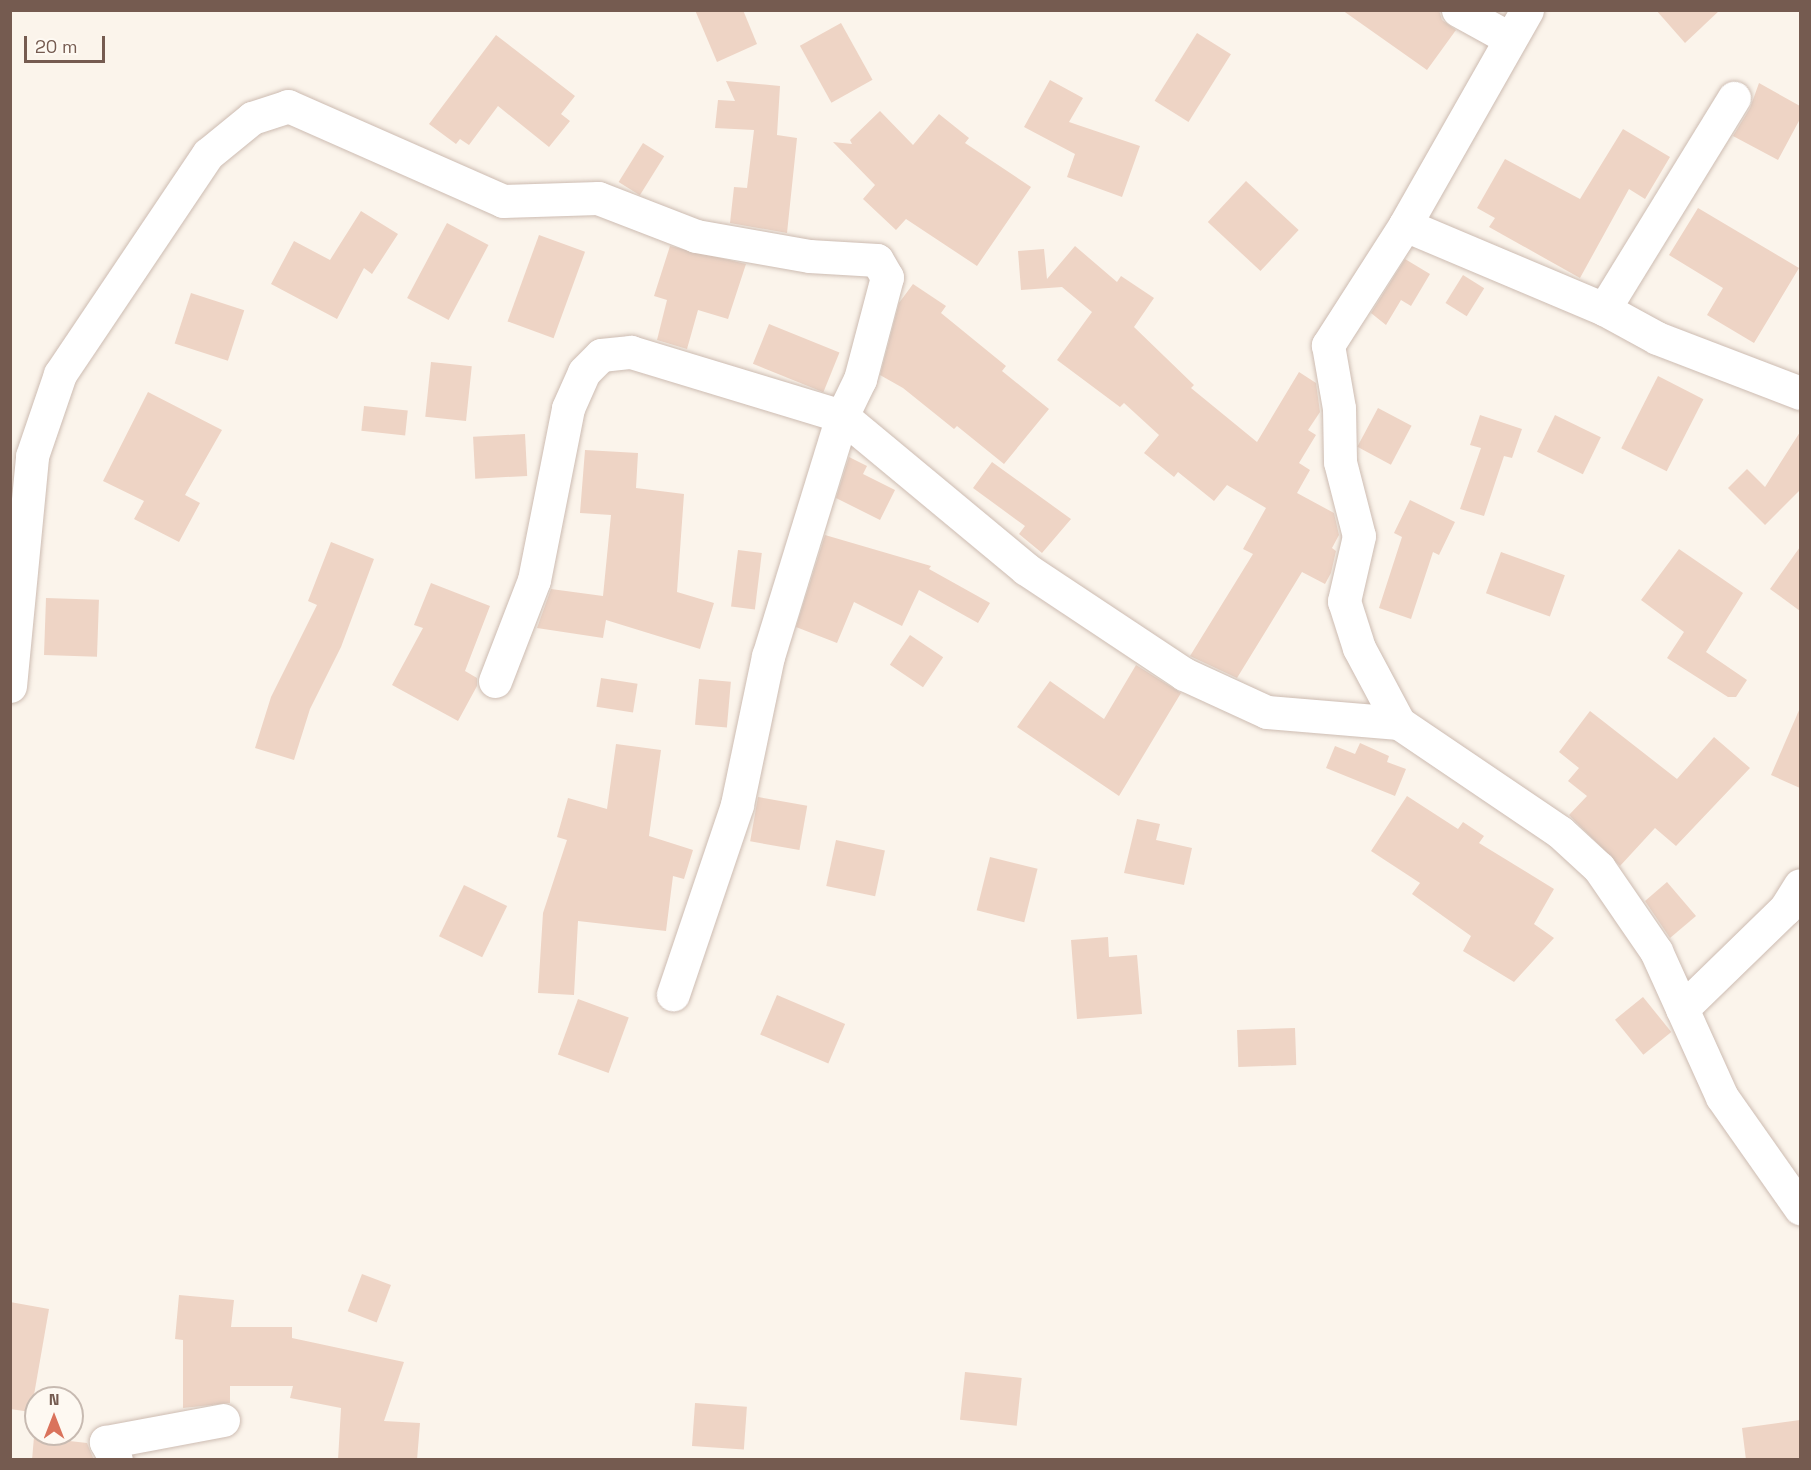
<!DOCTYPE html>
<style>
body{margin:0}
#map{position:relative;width:1811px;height:1470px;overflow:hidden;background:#fbf4eb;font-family:"Space Grotesk",sans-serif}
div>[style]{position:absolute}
.building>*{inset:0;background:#eed4c5;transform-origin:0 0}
.roads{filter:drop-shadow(0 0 2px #cdbcb2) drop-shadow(0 0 2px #cdbcb2)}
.minor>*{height:33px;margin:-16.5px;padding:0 16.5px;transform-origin:16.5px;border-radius:16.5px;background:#fff}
span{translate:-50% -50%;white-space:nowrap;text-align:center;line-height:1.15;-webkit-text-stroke:6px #fef9f2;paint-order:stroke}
.frame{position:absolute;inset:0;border:12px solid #755b50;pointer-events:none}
.north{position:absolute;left:24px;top:1386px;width:60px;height:60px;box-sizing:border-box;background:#fef9f2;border:2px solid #c7bab1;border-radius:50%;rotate:0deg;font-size:16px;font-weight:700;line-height:24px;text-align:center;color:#755b50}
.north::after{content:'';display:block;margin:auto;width:21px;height:27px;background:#da735c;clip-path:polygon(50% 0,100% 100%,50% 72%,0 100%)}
.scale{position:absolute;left:24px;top:36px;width:81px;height:27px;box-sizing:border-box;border:3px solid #755b50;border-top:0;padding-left:8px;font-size:18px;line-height:21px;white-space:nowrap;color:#755b50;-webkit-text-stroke:4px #fef9f2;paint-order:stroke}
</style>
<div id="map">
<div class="building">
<div style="clip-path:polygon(695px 10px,743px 10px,757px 44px,717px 62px)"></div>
<div style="clip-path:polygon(1342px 10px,1439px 10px,1442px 20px,1456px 30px,1427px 70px)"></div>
<div style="clip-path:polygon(1656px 10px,1720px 10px,1685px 43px)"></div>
<div style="left:841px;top:23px;width:65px;height:47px;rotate:61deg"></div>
<div style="left:1197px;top:33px;width:40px;height:80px;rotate:32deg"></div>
<div style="clip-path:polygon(496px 35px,575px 96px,561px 114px,570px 121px,549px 147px,498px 106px,469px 145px,460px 139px,456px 144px,429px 124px)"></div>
<div style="clip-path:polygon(1050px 80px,1083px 98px,1069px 122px,1140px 146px,1122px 197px,1067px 177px,1075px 154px,1024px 127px)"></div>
<div style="clip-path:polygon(726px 81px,780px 86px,777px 135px,797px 138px,787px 233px,730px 223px,734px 187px,747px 188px,754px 130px,715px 128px,718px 100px,735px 101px)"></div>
<div style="clip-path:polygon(1759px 83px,1800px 106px,1800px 119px,1778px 160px,1733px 136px,1750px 108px)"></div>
<div style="clip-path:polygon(880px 111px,913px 145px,939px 114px,969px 138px,965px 143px,1031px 187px,977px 266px,906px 219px,896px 230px,863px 199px,875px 185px,833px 142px,852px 144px,850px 140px)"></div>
<div style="clip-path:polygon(1623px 129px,1670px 157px,1645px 199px,1629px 189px,1580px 278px,1489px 227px,1495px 218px,1477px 208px,1505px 159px,1580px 199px)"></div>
<div style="left:643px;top:143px;width:25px;height:46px;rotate:32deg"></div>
<div style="left:1246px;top:181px;width:72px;height:56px;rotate:43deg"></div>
<div style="clip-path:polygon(1698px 208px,1799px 268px,1754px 343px,1707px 315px,1723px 288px,1669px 255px)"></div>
<div style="clip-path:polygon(361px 211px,398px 234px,372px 274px,364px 268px,337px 319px,271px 284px,294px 241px,330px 260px)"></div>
<div style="left:447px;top:223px;width:47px;height:85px;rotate:28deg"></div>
<div style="left:539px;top:235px;width:49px;height:92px;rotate:20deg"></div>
<div style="clip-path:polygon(670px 246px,746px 264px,728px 319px,698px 310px,687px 349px,657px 340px,667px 300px,654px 296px)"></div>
<div style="clip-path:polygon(1075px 246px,1117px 282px,1121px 276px,1154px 298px,1134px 327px,1194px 385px,1191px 388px,1257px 442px,1299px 372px,1316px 383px,1320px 412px,1308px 430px,1316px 435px,1299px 463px,1310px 470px,1297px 493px,1334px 513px,1339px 535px,1332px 548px,1336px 551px,1331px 573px,1325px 584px,1302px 572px,1237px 678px,1190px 656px,1253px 554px,1243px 549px,1266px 508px,1227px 485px,1214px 501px,1178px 472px,1174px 477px,1144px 453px,1159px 435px,1124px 403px,1120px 407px,1057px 360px,1092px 312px,1062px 287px,1021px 290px,1018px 251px,1044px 249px,1047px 279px)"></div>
<div style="clip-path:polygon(1405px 259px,1430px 274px,1411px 306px,1401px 300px,1386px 325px,1371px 313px)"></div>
<div style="left:1463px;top:275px;width:25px;height:33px;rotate:32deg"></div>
<div style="clip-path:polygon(913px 284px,946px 306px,941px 313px,1006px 366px,1002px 371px,1049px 409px,1004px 464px,957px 426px,954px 429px,903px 388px,880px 375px,899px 303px)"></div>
<div style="left:191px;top:293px;width:56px;height:53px;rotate:18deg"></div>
<div style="left:769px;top:324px;width:76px;height:43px;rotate:22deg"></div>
<div style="left:431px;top:362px;width:41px;height:55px;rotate:6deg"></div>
<div style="left:1658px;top:376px;width:51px;height:81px;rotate:27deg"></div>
<div style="clip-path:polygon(148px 392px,222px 430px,185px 495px,200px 503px,179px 542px,134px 519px,144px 501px,103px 481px)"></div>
<div style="left:364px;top:406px;width:44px;height:25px;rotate:6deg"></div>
<div style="left:1378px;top:408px;width:38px;height:44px;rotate:28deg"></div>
<div style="clip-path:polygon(1480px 415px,1522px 429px,1512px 458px,1504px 456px,1484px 516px,1460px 509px,1481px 448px,1470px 445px)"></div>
<div style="left:1555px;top:415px;width:51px;height:41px;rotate:26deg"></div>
<div style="clip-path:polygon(1800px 432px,1800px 490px,1765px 525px,1728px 488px,1747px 469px,1765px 487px)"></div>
<div style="left:525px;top:434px;width:42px;height:52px;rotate:87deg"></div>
<div style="clip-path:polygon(585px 450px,638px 453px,636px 488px,684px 494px,677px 592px,714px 603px,700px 649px,606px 620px,603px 638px,537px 628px,551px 589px,603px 596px,611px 515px,580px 513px)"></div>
<div style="clip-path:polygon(849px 457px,867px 466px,863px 474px,895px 490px,880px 520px,836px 498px)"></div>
<div style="clip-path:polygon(992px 462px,1071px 519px,1042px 553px,1019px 534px,1025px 526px,973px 488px)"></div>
<div style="clip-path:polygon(1410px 500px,1455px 522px,1439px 555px,1433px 552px,1411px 619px,1379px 608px,1402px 537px,1394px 533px)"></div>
<div style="clip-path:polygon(825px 535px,931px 566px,929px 569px,990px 603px,978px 623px,919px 590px,902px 626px,854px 602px,837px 643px,796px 627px)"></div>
<div style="clip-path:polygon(331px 542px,374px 559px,341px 647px,310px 709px,294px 760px,255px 748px,271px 697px,317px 605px,308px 601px)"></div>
<div style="clip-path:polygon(1800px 547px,1800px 611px,1770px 589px)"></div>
<div style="clip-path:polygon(1679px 549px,1743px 593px,1706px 652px,1747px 680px,1736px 697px,1728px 697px,1667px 658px,1684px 632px,1641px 600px)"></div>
<div style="left:738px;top:550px;width:24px;height:57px;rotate:7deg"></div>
<div style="left:1501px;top:552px;width:68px;height:44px;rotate:20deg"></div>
<div style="clip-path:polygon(431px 583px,490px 606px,465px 671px,477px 678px,477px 686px,458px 721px,392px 685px,423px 628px,414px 625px)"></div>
<div style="left:46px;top:598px;width:53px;height:57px;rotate:2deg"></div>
<div style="left:910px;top:635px;width:40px;height:36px;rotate:34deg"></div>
<div style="clip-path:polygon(1136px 665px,1181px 693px,1119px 796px,1017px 727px,1050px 681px,1104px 719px)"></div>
<div style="left:601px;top:678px;width:37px;height:29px;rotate:9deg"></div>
<div style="left:699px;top:679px;width:32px;height:46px;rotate:5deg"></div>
<div style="clip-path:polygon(1800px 708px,1800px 788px,1771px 775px)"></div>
<div style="clip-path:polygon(1590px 711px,1677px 779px,1714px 737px,1750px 768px,1676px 846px,1655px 828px,1620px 866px,1569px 815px,1587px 796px,1568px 781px,1579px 768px,1559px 752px)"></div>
<div style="clip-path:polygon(1360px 743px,1389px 756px,1387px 762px,1406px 769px,1395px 796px,1326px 768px,1335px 746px,1355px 754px)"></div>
<div style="clip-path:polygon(616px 744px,661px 750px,649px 836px,693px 850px,684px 879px,673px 876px,666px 931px,578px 921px,574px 995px,538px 993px,543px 913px,567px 840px,557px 837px,568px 798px,607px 809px)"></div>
<div style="clip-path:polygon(1407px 796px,1458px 829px,1463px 822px,1484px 836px,1479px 843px,1554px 889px,1534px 924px,1554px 938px,1514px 982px,1463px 951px,1471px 936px,1412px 894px,1420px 883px,1371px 851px)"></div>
<div style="left:758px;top:797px;width:50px;height:45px;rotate:10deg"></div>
<div style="clip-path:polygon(1137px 819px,1160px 824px,1156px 840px,1192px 848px,1184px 885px,1124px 873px)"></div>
<div style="left:836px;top:840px;width:50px;height:47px;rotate:12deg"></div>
<div style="left:990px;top:857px;width:49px;height:55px;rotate:14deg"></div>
<div style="clip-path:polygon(1667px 882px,1696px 916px,1670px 938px,1645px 901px)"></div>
<div style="left:464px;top:885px;width:48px;height:57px;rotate:26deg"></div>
<div style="clip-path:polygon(1108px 937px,1109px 957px,1137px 955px,1142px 1014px,1077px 1019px,1071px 940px)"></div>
<div style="left:777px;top:995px;width:74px;height:43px;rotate:23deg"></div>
<div style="left:1643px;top:997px;width:45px;height:36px;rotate:51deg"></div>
<div style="left:578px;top:999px;width:54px;height:59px;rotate:20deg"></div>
<div style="left:1295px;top:1028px;width:37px;height:58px;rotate:88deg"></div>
<div style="left:362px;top:1274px;width:31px;height:40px;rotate:21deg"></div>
<div style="clip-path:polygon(179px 1295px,234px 1300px,231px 1327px,292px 1327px,292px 1338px,404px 1362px,384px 1421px,420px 1423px,417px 1460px,338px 1460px,341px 1408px,290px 1398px,293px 1386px,230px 1386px,230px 1403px,183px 1408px,183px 1340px,175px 1339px)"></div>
<div style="clip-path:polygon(10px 1302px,49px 1309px,31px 1412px,10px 1409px)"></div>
<div style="left:965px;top:1372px;width:57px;height:48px;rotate:6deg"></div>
<div style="left:695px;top:1403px;width:52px;height:43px;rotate:4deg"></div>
<div style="clip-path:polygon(1800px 1420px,1800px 1460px,1746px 1460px,1742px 1428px)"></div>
<div style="clip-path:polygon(34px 1437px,87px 1443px,94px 1460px,32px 1460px)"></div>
</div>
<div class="roads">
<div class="minor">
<div style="left:1458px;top:10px;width:58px;rotate:28.8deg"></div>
<div style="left:1527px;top:10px;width:247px;rotate:119.6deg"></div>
<div style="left:1405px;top:225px;width:143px;rotate:122.7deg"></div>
<div style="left:1328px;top:345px;width:64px;rotate:80.1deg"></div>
<div style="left:1339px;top:408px;width:54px;rotate:88.9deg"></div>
<div style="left:1340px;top:462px;width:76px;rotate:75.6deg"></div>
<div style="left:1359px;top:536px;width:67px;rotate:103deg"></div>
<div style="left:1344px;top:601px;width:49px;rotate:72.3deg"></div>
<div style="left:1359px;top:648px;width:85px;rotate:61.9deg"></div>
<div style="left:1399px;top:723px;width:194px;rotate:34.1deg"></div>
<div style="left:1560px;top:832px;width:53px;rotate:42.7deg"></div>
<div style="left:1599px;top:868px;width:101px;rotate:55.5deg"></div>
<div style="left:1656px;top:951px;width:160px;rotate:65.7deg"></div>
<div style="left:1722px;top:1097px;width:136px;rotate:54.9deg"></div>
<div style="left:1405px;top:225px;width:216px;rotate:22.9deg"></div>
<div style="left:1604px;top:309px;width:60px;rotate:28.7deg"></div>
<div style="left:1657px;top:338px;width:153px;rotate:21deg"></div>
<div style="left:1604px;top:309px;width:248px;rotate:-58.4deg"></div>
<div style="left:495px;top:681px;width:108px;rotate:-68.9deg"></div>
<div style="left:534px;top:580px;width:175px;rotate:-78.8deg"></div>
<div style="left:568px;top:408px;width:39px;rotate:-66deg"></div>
<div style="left:584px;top:372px;width:24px;rotate:-45deg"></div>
<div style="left:601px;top:355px;width:30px;rotate:-6deg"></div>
<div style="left:631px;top:352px;width:220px;rotate:16.9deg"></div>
<div style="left:842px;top:416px;width:239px;rotate:39.7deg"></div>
<div style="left:1026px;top:569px;width:190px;rotate:33.6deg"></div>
<div style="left:1184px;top:674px;width:91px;rotate:24.6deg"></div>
<div style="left:1267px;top:712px;width:132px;rotate:4.8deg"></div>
<div style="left:10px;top:686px;width:231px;rotate:-84.5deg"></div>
<div style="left:32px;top:456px;width:87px;rotate:-71.1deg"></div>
<div style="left:60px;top:374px;width:265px;rotate:-56.1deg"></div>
<div style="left:208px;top:154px;width:57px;rotate:-39.3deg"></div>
<div style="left:252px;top:118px;width:38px;rotate:-18deg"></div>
<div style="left:288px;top:106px;width:235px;rotate:23.8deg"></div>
<div style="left:503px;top:201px;width:95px;rotate:-1.8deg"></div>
<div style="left:598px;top:198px;width:105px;rotate:21.2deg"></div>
<div style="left:696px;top:236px;width:115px;rotate:10deg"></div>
<div style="left:809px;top:256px;width:68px;rotate:3.4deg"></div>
<div style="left:877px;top:260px;width:20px;rotate:60deg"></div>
<div style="left:887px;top:277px;width:106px;rotate:104.8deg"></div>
<div style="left:860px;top:379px;width:41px;rotate:115.9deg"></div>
<div style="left:842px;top:416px;width:251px;rotate:107.1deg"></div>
<div style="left:768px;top:656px;width:152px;rotate:101.8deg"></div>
<div style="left:737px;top:805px;width:200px;rotate:108.7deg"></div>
<div style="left:1682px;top:1009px;width:144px;rotate:-44.2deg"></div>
<div style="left:1785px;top:909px;width:28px;rotate:-58deg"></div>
<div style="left:116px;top:1460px;width:21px;rotate:-119deg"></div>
<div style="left:106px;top:1442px;width:119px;rotate:-10.6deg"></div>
</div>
</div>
<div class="frame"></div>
<div class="north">N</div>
<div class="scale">20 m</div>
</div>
